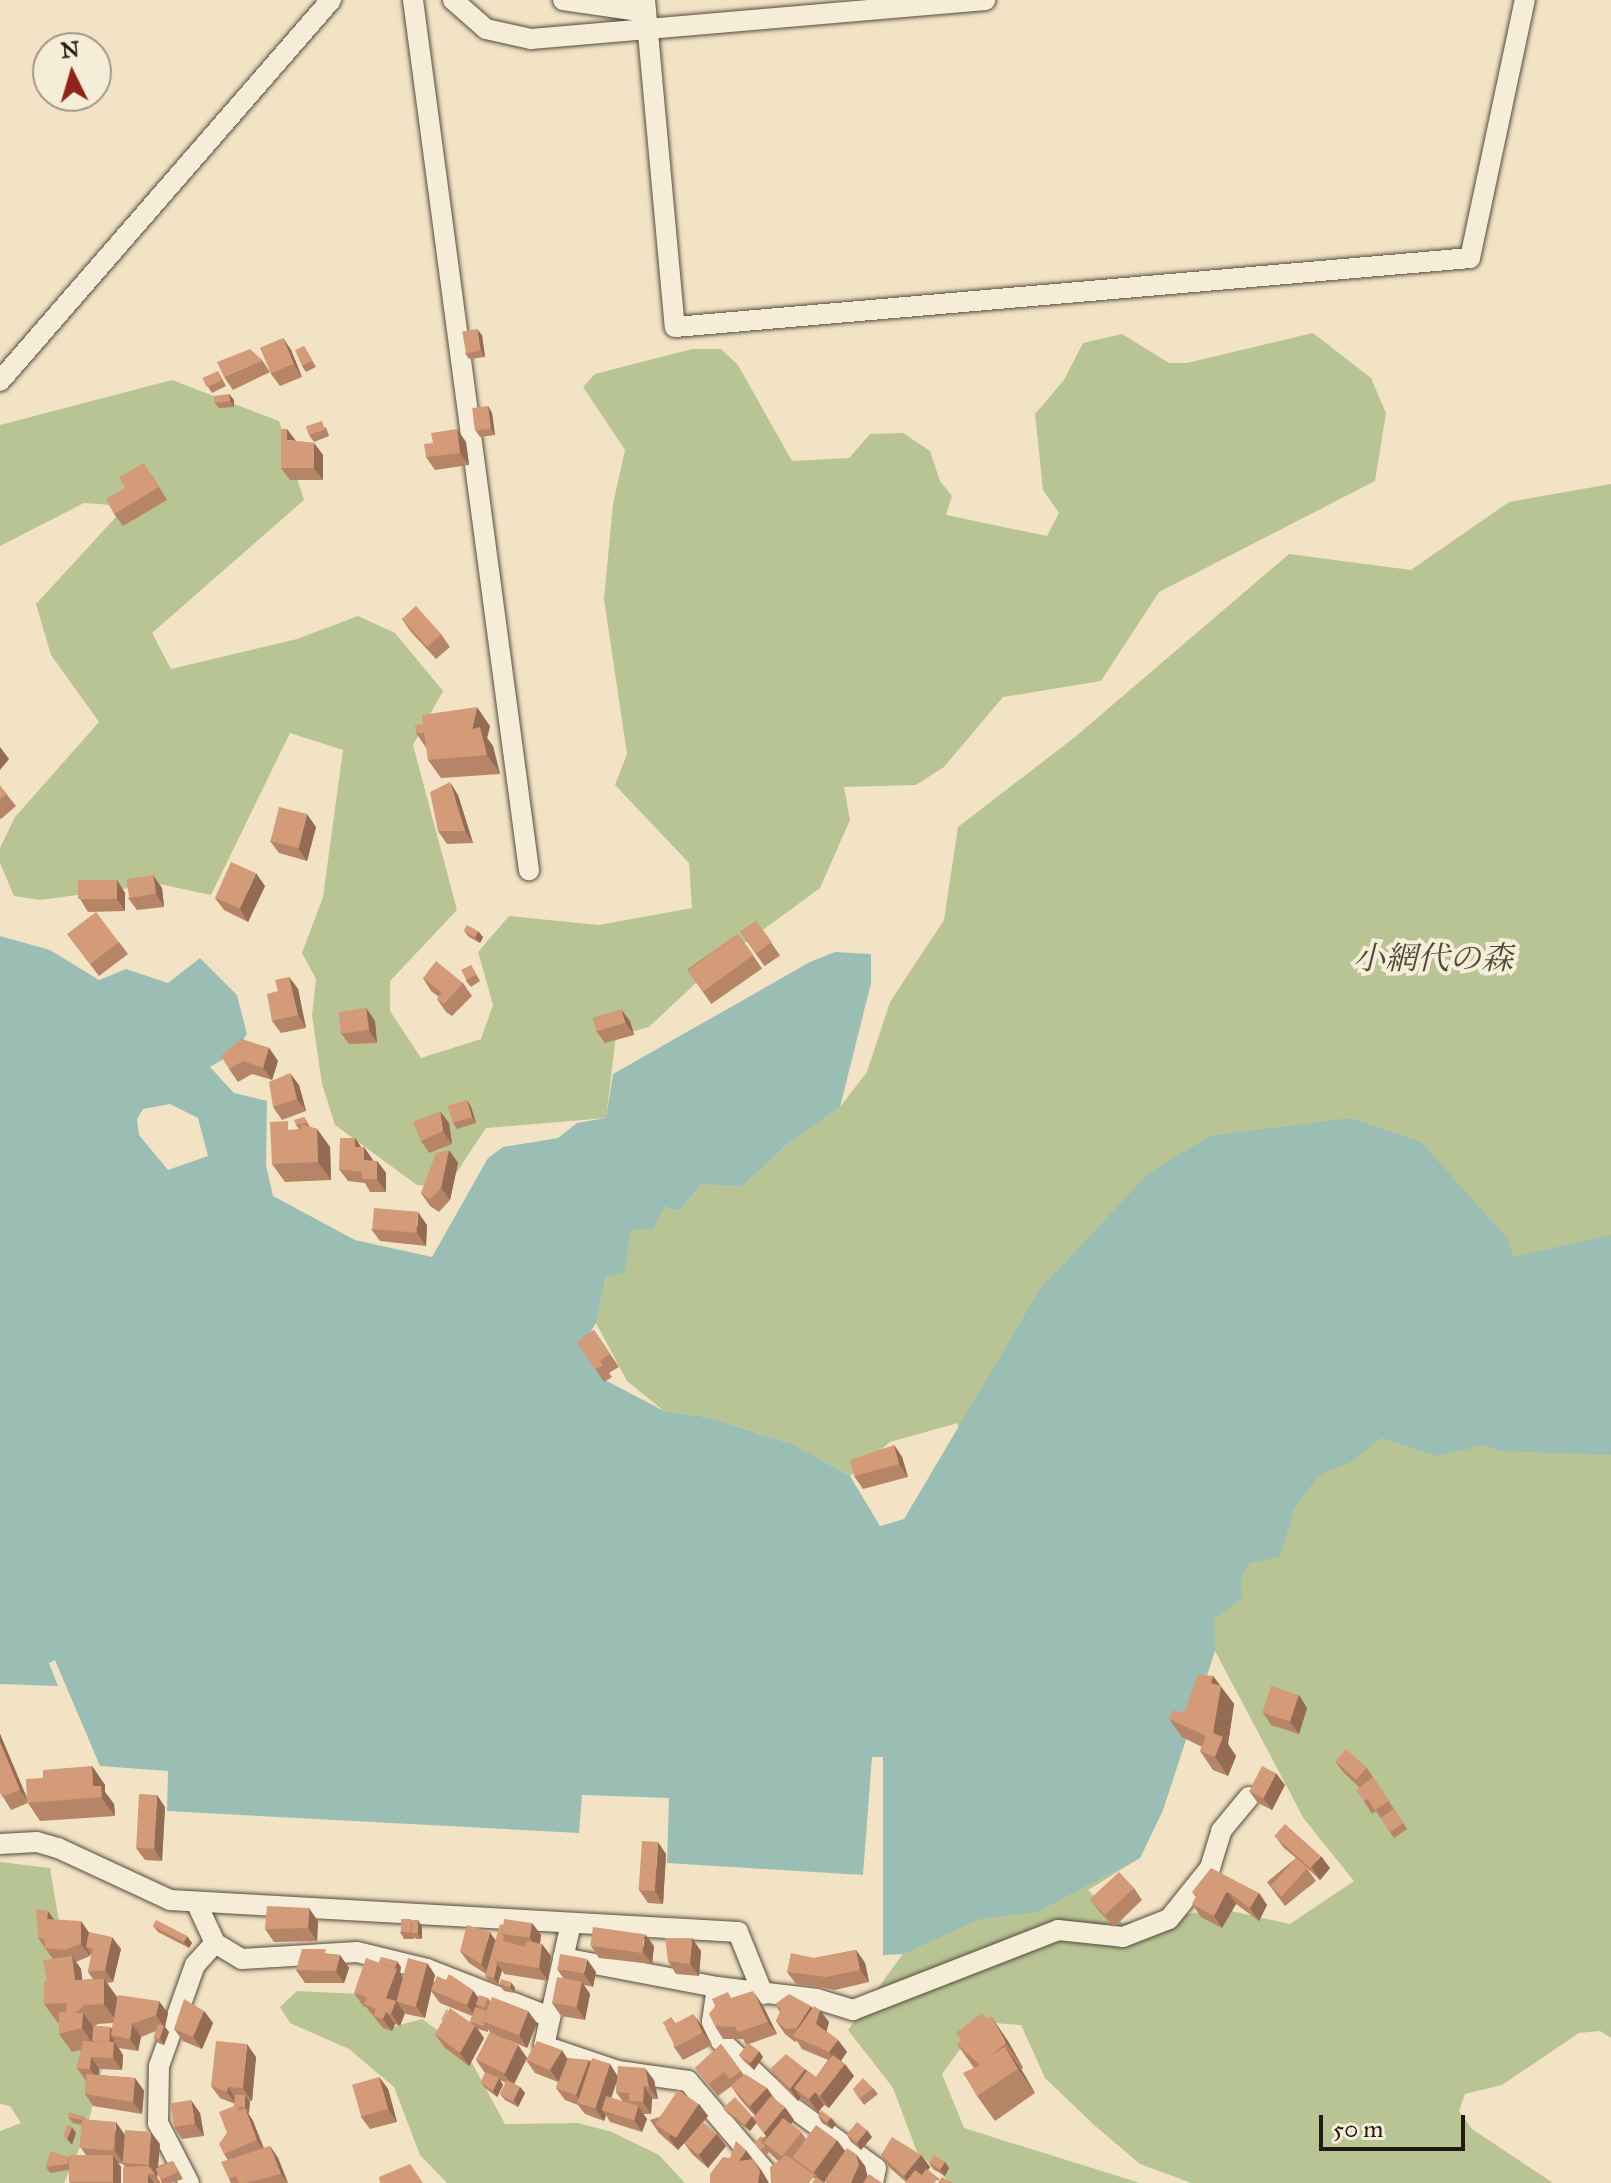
<!DOCTYPE html>
<meta charset="utf-8">
<style>
body{margin:0}
#map{position:relative;width:1611px;height:2183px;overflow:hidden;background:#f1e3c4;font-family:"IM FELL Great Primer","Noto Serif JP",serif}
div>[style]{position:absolute}
.green>*{inset:0;background:#b9c495}
.water>*{inset:0;background:#9bbeb4}
.roads{filter:drop-shadow(0 0 2px #564c3d) drop-shadow(0 0 2px #564c3d)}
.minor>*{height:20px;margin:-10px;padding:0 10px;transform-origin:10px;border-radius:10px;background:#f6edd9}
.wall>*{inset:0;background:#b68567;transform-origin:0 0}
.shaded-wall>*{inset:0;background:#946c54}
.building>*{inset:0;background:#d49b78;transform-origin:0 0}
span{translate:-50% -50%;white-space:nowrap;text-align:center;line-height:1.15;-webkit-text-stroke:8px #f6edd9;paint-order:stroke}
.park-label{font-size:32px;color:#4f4c38;font-style:italic}
.north{position:absolute;left:32px;top:32px;width:80px;height:80px;box-sizing:border-box;background:#f6edd9;border:2px solid #a19889;border-radius:50%;rotate:355deg;font-size:22px;font-weight:700;line-height:32px;text-align:center;color:#221910}
.north::after{content:'';display:block;margin:auto;width:28px;height:36px;background:#8f2418;clip-path:polygon(50% 0,100% 100%,50% 72%,0 100%)}
.scale{position:absolute;left:1319px;top:2115px;width:146px;height:36px;box-sizing:border-box;border:4px solid #221910;border-top:0;padding-left:10px;font-size:24px;line-height:28px;white-space:nowrap;color:#221910;-webkit-text-stroke:6px #f6edd9;paint-order:stroke}
</style>
<div id="map">
<div class="green">
<div style="clip-path:polygon(1313px 333px,1371px 378px,1386px 413px,1375px 481px,1159px 592px,1101px 681px,1003px 697px,944px 767px,916px 785px,844px 787px,850px 820px,820px 888px,716px 964px,649px 1027px,616px 1036px,606px 1118px,486px 1128px,447px 1187px,417px 1185px,335px 1125px,322px 1084px,312px 1015px,316px 979px,302px 953px,323px 897px,343px 750px,290px 733px,211px 895px,159px 884px,40px 900px,14px 896px,0 863px,0 848px,15px 817px,99px 722px,51px 655px,36px 604px,126px 506px,84px 503px,0 546px,0 425px,172px 380px,279px 421px,304px 500px,152px 633px,171px 669px,297px 639px,358px 616px,395px 633px,443px 691px,413px 745px,457px 910px,390px 981px,390px 1011px,421px 1058px,481px 1039px,493px 1005px,478px 952px,509px 916px,599px 925px,692px 908px,689px 863px,615px 785px,627px 754px,604px 599px,613px 504px,625px 450px,583px 387px,595px 374px,692px 349px,721px 349px,738px 365px,792px 461px,849px 458px,870px 434px,903px 433px,930px 451px,940px 481px,952px 496px,946px 515px,1047px 536px,1059px 513px,1043px 490px,1035px 414px,1064px 380px,1083px 343px,1122px 334px,1169px 363px,1187px 363px)"></div>
<div style="clip-path:polygon(evenodd,1611px 484px,1611px 2038px,1600px 2031px,1579px 2033px,1502px 2085px,1465px 2094px,1459px 2111px,1472px 2129px,1553px 2183px,1191px 2183px,1140px 2164px,1093px 2124px,1045px 2078px,1021px 2025px,980px 2022px,942px 2074px,964px 2128px,1140px 2183px,951px 2183px,917px 2152px,893px 2088px,848px 2030px,960px 1874px,958px 1423px,890px 1442px,850px 1476px,793px 1444px,707px 1417px,664px 1411px,627px 1381px,596px 1323px,606px 1277px,625px 1271px,631px 1230px,664px 1207px,680px 1211px,701px 1184px,742px 1187px,784px 1147px,840px 1107px,867px 1072px,890px 1002px,944px 920px,958px 827px,1075px 737px,1289px 554px,1411px 570px,1509px 502px,1611px 484px,1215px 1651px,1304px 1819px,1354px 1881px,1290px 1924px,1222px 1909px,1123px 1923px,1088px 1890px,1140px 1858px,1163px 1810px,1215px 1651px)"></div>
<div style="clip-path:polygon(0 1862px,50px 1868px,60px 1927px,52px 1995px,102px 2070px,84px 2138px,64px 2183px,0 2183px,0 2131px,21px 2123px,10px 2106px,0 2104px)"></div>
<div style="clip-path:polygon(297px 1991px,359px 1994px,392px 2027px,422px 2019px,465px 2050px,505px 2124px,578px 2123px,612px 2132px,659px 2155px,685px 2183px,447px 2183px,420px 2155px,394px 2087px,349px 2049px,290px 2023px,280px 2007px)"></div>
</div>
<div class="water">
<div style="clip-path:polygon(evenodd,0 936px,50px 950px,99px 980px,126px 969px,168px 983px,200px 958px,237px 995px,247px 1034px,235px 1052px,210px 1067px,234px 1093px,267px 1101px,266px 1165px,273px 1196px,355px 1240px,432px 1257px,488px 1158px,503px 1147px,558px 1138px,577px 1123px,606px 1118px,613px 1074px,810px 962px,835px 952px,871px 954px,871px 983px,840px 1107px,784px 1147px,742px 1187px,701px 1184px,680px 1211px,664px 1207px,653px 1229px,631px 1230px,625px 1272px,606px 1277px,596px 1323px,582px 1346px,603px 1379px,664px 1411px,707px 1417px,793px 1444px,850px 1476px,880px 1526px,904px 1519px,1040px 1289px,1147px 1175px,1209px 1136px,1351px 1118px,1421px 1142px,1508px 1239px,1513px 1257px,1611px 1235px,1611px 1455px,1499px 1451px,1484px 1445px,1437px 1456px,1381px 1438px,1351px 1462px,1319px 1475px,1294px 1509px,1280px 1557px,1250px 1563px,1241px 1578px,1242px 1598px,1214px 1619px,1215px 1650px,1163px 1810px,1140px 1858px,1037px 1912px,980px 1919px,903px 1954px,883px 1955px,883px 1757px,872px 1757px,863px 1875px,667px 1863px,669px 1798px,582px 1795px,579px 1833px,167px 1811px,168px 1771px,100px 1766px,55px 1660px,49px 1663px,58px 1686px,0 1684px,0 936px,170px 1104px,198px 1118px,208px 1156px,168px 1170px,139px 1135px,137px 1119px,143px 1109px,170px 1104px)"></div>
</div>
<div class="roads">
<div class="minor">
<div style="left:413px;top:0;width:878px;rotate:82.41deg"></div>
<div style="left:453px;top:0;width:44px;rotate:41.3deg"></div>
<div style="left:486px;top:29px;width:46px;rotate:12.5deg"></div>
<div style="left:531px;top:39px;width:456px;rotate:-4.9deg"></div>
<div style="left:563px;top:0;width:84px;rotate:8.2deg"></div>
<div style="left:645px;top:0;width:328px;rotate:84.8deg"></div>
<div style="left:675px;top:327px;width:798px;rotate:-4.96deg"></div>
<div style="left:1470px;top:258px;width:264px;rotate:-78deg"></div>
<div style="left:0;top:381px;width:505px;rotate:-49.02deg"></div>
<div style="left:0;top:1844px;width:37px;rotate:-3deg"></div>
<div style="left:37px;top:1842px;width:22px;rotate:16deg"></div>
<div style="left:58px;top:1848px;width:123px;rotate:24.9deg"></div>
<div style="left:170px;top:1900px;width:569px;rotate:3.22deg"></div>
<div style="left:738px;top:1932px;width:67px;rotate:68deg"></div>
<div style="left:196px;top:1902px;width:45px;rotate:65.1deg"></div>
<div style="left:215px;top:1943px;width:31px;rotate:31deg"></div>
<div style="left:242px;top:1959px;width:115px;rotate:-3.5deg"></div>
<div style="left:357px;top:1952px;width:72px;rotate:13.7deg"></div>
<div style="left:427px;top:1969px;width:132px;rotate:21.3deg"></div>
<div style="left:571px;top:1923px;width:126px;rotate:102.4deg"></div>
<div style="left:544px;top:2046px;width:78px;rotate:18.7deg"></div>
<div style="left:618px;top:2071px;width:71px;rotate:8.1deg"></div>
<div style="left:688px;top:2081px;width:134px;rotate:49.5deg"></div>
<div style="left:563px;top:1958px;width:157px;rotate:10.7deg"></div>
<div style="left:189px;top:2183px;width:68px;rotate:-117.3deg"></div>
<div style="left:158px;top:2123px;width:57px;rotate:-89deg"></div>
<div style="left:159px;top:2066px;width:107px;rotate:-70.4deg"></div>
<div style="left:195px;top:1965px;width:30px;rotate:-48deg"></div>
<div style="left:873px;top:2183px;width:15px;rotate:-79deg"></div>
<div style="left:876px;top:2168px;width:107px;rotate:-144.1deg"></div>
<div style="left:789px;top:2105px;width:95px;rotate:-136.7deg"></div>
<div style="left:720px;top:2040px;width:20px;rotate:-114deg"></div>
<div style="left:712px;top:2022px;width:35px;rotate:-82deg"></div>
<div style="left:717px;top:1987px;width:101px;rotate:6.8deg"></div>
<div style="left:817px;top:1999px;width:38px;rotate:17deg"></div>
<div style="left:853px;top:2010px;width:220px;rotate:-21.3deg"></div>
<div style="left:1058px;top:1930px;width:65px;rotate:6.1deg"></div>
<div style="left:1123px;top:1937px;width:49px;rotate:-21.4deg"></div>
<div style="left:1169px;top:1919px;width:65px;rotate:-51.2deg"></div>
<div style="left:1210px;top:1868px;width:39px;rotate:-73deg"></div>
<div style="left:1221px;top:1831px;width:44px;rotate:-50.5deg"></div>
</div>
</div>
<div class="wall">
<div style="clip-path:polygon(482px 335px,485px 357px,469px 359px,465px 353px)"></div>
<div style="clip-path:polygon(283px 338px,291px 350px,302px 377px,280px 386px,271px 374px)"></div>
<div style="clip-path:polygon(304px 346px,316px 367px,306px 372px,302px 366px)"></div>
<div style="clip-path:polygon(262px 360px,270px 372px,233px 390px,224px 377px)"></div>
<div style="clip-path:polygon(218px 371px,226px 386px,212px 393px,208px 387px)"></div>
<div style="clip-path:polygon(229px 394px,234px 400px,234px 407px,219px 408px,214px 402px)"></div>
<div style="clip-path:polygon(488px 406px,492px 413px,495px 435px,480px 437px,476px 431px)"></div>
<div style="clip-path:polygon(326px 427px,329px 436px,314px 442px,309px 435px)"></div>
<div style="clip-path:polygon(457px 429px,466px 442px,469px 465px,435px 470px,426px 457px,433px 443px)"></div>
<div style="clip-path:polygon(295px 441px,314px 443px,323px 455px,323px 480px,290px 480px,281px 468px)"></div>
<div style="clip-path:polygon(152px 475px,167px 500px,123px 526px,114px 514px,125px 488px)"></div>
<div style="clip-path:polygon(402px 619px,441px 634px,450px 647px,436px 659px,411px 632px)"></div>
<div style="clip-path:polygon(490px 726px,487px 738px,493px 746px,500px 774px,441px 778px,428px 760px,427px 749px,416px 733px)"></div>
<div style="clip-path:polygon(0 786px,16px 806px,1px 819px,0 818px)"></div>
<div style="clip-path:polygon(458px 795px,473px 843px,447px 844px,438px 831px)"></div>
<div style="clip-path:polygon(316px 827px,307px 861px,279px 853px,270px 841px)"></div>
<div style="clip-path:polygon(117px 880px,125px 893px,125px 911px,88px 912px,80px 899px)"></div>
<div style="clip-path:polygon(265px 886px,248px 922px,224px 910px,215px 898px)"></div>
<div style="clip-path:polygon(162px 888px,164px 907px,137px 910px,128px 898px)"></div>
<div style="left:756px;top:921px;width:42px;height:19px;rotate:55deg"></div>
<div style="clip-path:polygon(464px 931px,483px 937px,480px 943px,469px 937px)"></div>
<div style="clip-path:polygon(67px 934px,119px 942px,128px 954px,99px 976px)"></div>
<div style="left:738px;top:934px;width:42px;height:62px;rotate:55deg"></div>
<div style="clip-path:polygon(471px 965px,480px 981px,471px 987px,466px 981px)"></div>
<div style="clip-path:polygon(289px 977px,298px 989px,306px 1028px,281px 1033px,272px 1021px,278px 991px)"></div>
<div style="clip-path:polygon(423px 978px,463px 983px,472px 996px,452px 1016px,446px 1012px,437px 999px,439px 997px,431px 991px)"></div>
<div style="clip-path:polygon(366px 1008px,375px 1021px,377px 1043px,349px 1044px,340px 1032px)"></div>
<div style="clip-path:polygon(630px 1021px,634px 1035px,605px 1043px,596px 1031px)"></div>
<div style="clip-path:polygon(241px 1039px,269px 1048px,278px 1061px,272px 1080px,252px 1074px,238px 1082px,229px 1069px)"></div>
<div style="clip-path:polygon(299px 1085px,306px 1111px,282px 1120px,273px 1107px)"></div>
<div style="clip-path:polygon(467px 1100px,471px 1107px,476px 1123px,457px 1129px,453px 1123px)"></div>
<div style="clip-path:polygon(304px 1117px,310px 1127px,317px 1129px,330px 1147px,331px 1180px,285px 1182px,272px 1164px,294px 1130px,299px 1129px,296px 1125px)"></div>
<div style="clip-path:polygon(449px 1123px,452px 1144px,429px 1153px,421px 1141px)"></div>
<div style="clip-path:polygon(355px 1138px,361px 1147px,364px 1147px,373px 1161px,377px 1161px,386px 1173px,386px 1192px,370px 1192px,365px 1183px,348px 1181px,339px 1169px)"></div>
<div style="clip-path:polygon(449px 1150px,458px 1163px,450px 1200px,439px 1212px,430px 1206px,421px 1193px)"></div>
<div style="clip-path:polygon(427px 1225px,426px 1246px,380px 1241px,371px 1229px)"></div>
<div style="clip-path:polygon(594px 1330px,619px 1367px,609px 1373px,612px 1377px,604px 1382px,577px 1342px)"></div>
<div style="clip-path:polygon(894px 1445px,902px 1457px,908px 1477px,863px 1489px,854px 1476px)"></div>
<div style="clip-path:polygon(1213px 1676px,1234px 1704px,1228px 1744px,1236px 1756px,1228px 1776px,1213px 1770px,1200px 1751px,1202px 1747px,1182px 1737px,1169px 1719px,1184px 1713px)"></div>
<div style="clip-path:polygon(1299px 1695px,1307px 1708px,1299px 1734px,1271px 1725px,1263px 1713px)"></div>
<div style="clip-path:polygon(0 1734px,27px 1798px,43px 1778px,92px 1766px,105px 1785px,105px 1792px,114px 1804px,115px 1816px,40px 1821px,28px 1803px,11px 1810px,0 1792px)"></div>
<div style="clip-path:polygon(1335px 1761px,1367px 1768px,1407px 1829px,1394px 1838px,1376px 1811px,1372px 1814px,1364px 1801px,1360px 1788px,1344px 1773px)"></div>
<div style="clip-path:polygon(1285px 1785px,1272px 1810px,1258px 1803px,1249px 1791px)"></div>
<div style="clip-path:polygon(165px 1807px,162px 1861px,145px 1860px,136px 1848px)"></div>
<div style="clip-path:polygon(1275px 1836px,1330px 1868px,1320px 1880px,1306px 1867px,1316px 1881px,1285px 1906px,1267px 1882px,1296px 1858px,1284px 1848px)"></div>
<div style="clip-path:polygon(666px 1854px,663px 1904px,648px 1903px,639px 1890px)"></div>
<div style="clip-path:polygon(1134px 1888px,1142px 1900px,1114px 1927px,1099px 1911px,1090px 1899px)"></div>
<div style="clip-path:polygon(1192px 1892px,1259px 1893px,1267px 1905px,1259px 1921px,1236px 1904px,1222px 1928px,1201px 1917px,1192px 1904px,1196px 1897px)"></div>
<div style="clip-path:polygon(evenodd,48px 1911px,54px 1920px,89px 1933px,121px 1949px,113px 1982px,107px 1983px,117px 1997px,168px 2013px,165px 2027px,169px 2032px,164px 2045px,158px 2043px,154px 2037px,156px 2031px,141px 2037px,138px 2051px,119px 2048px,114px 2040px,114px 2042px,123px 2055px,122px 2070px,99px 2069px,99px 2075px,135px 2078px,144px 2091px,142px 2114px,93px 2106px,85px 2094px,86px 2081px,77px 2068px,81px 2050px,72px 2052px,59px 2034px,59px 2023px,58px 2023px,44px 2004px,47px 1981px,53px 1959px,38px 1938px,48px 1911px,90px 1953px,91px 1956px,88px 1972px,93px 1979px,82px 1980px,81px 1969px,76px 1962px,90px 1956px,90px 1953px,48px 1911px,113px 2023px,112px 2029px,110px 2027px,95px 2026px,98px 2024px,113px 2023px)"></div>
<div style="clip-path:polygon(411px 1919px,412px 1922px,422px 1926px,422px 1939px,416px 1939px,414px 1937px,414px 1939px,404px 1939px,400px 1932px)"></div>
<div style="clip-path:polygon(318px 1921px,317px 1941px,274px 1942px,265px 1929px)"></div>
<div style="clip-path:polygon(532px 1923px,541px 1935px,540px 1943px,551px 1956px,548px 1981px,504px 1974px,502px 1970px,498px 1984px,490px 1982px,485px 1976px,486px 1974px,469px 1963px,460px 1951px,496px 1940px,503px 1925px)"></div>
<div style="clip-path:polygon(153px 1926px,192px 1943px,189px 1948px,158px 1932px)"></div>
<div style="clip-path:polygon(591px 1946px,654px 1946px,652px 1964px,599px 1958px)"></div>
<div style="clip-path:polygon(856px 1950px,865px 1963px,869px 1982px,835px 1990px,796px 1984px,787px 1972px,814px 1958px)"></div>
<div style="clip-path:polygon(701px 1951px,699px 1976px,676px 1974px,668px 1961px)"></div>
<div style="clip-path:polygon(329px 1954px,340px 1955px,349px 1968px,344px 1983px,305px 1983px,296px 1970px)"></div>
<div style="clip-path:polygon(379px 1962px,401px 1967px,400px 1973px,403px 1978px,427px 1963px,435px 1975px,433px 1985px,478px 1998px,488px 1998px,490px 2001px,537px 2023px,527px 2048px,506px 2039px,518px 2045px,527px 2058px,514px 2084px,520px 2087px,525px 2093px,518px 2107px,505px 2100px,500px 2094px,506px 2083px,500px 2080px,503px 2085px,497px 2097px,485px 2088px,481px 2082px,485px 2073px,476px 2060px,490px 2032px,488px 2029px,488px 2032px,478px 2029px,484px 2038px,469px 2066px,444px 2047px,435px 2034px,470px 2022px,472px 2016px,440px 2003px,431px 1991px,425px 2018px,406px 2014px,398px 2002px,405px 2013px,400px 2026px,395px 2024px,392px 2031px,383px 2028px,366px 2007px,363px 2006px,354px 1993px)"></div>
<div style="clip-path:polygon(557px 1969px,596px 1972px,593px 1987px,584px 1985px,590px 1994px,585px 2020px,561px 2016px,552px 2003px,563px 1978px)"></div>
<div style="clip-path:polygon(499px 1984px,515px 1988px,514px 1993px,504px 1991px)"></div>
<div style="clip-path:polygon(732px 1998px,762px 2004px,777px 2034px,749px 2044px,763px 2057px,754px 2070px,744px 2061px,739px 2055px,748px 2044px,746px 2045px,743px 2039px,723px 2039px,715px 2026px)"></div>
<div style="clip-path:polygon(775px 2004px,813px 2008px,829px 2022px,826px 2031px,838px 2040px,847px 2052px,841px 2060px,854px 2076px,829px 2108px,824px 2105px,818px 2112px,803px 2101px,801px 2098px,798px 2101px,779px 2082px,770px 2069px,805px 2069px,816px 2077px,828px 2060px,802px 2049px,797px 2041px,795px 2042px,785px 2034px,776px 2021px,780px 2012px)"></div>
<div style="clip-path:polygon(204px 2011px,213px 2023px,202px 2049px,183px 2041px,174px 2029px)"></div>
<div style="clip-path:polygon(671px 2017px,675px 2023px,702px 2026px,712px 2045px,683px 2060px,674px 2047px)"></div>
<div style="clip-path:polygon(1008px 2041px,1023px 2068px,1021px 2070px,1035px 2093px,995px 2121px,977px 2096px,974px 2068px,957px 2044px)"></div>
<div style="clip-path:polygon(721px 2044px,744px 2075px,767px 2088px,774px 2098px,794px 2120px,791px 2124px,801px 2132px,806px 2139px,845px 2151px,865px 2166px,867px 2176px,882px 2183px,827px 2183px,825px 2181px,824px 2183px,778px 2161px,769px 2152px,765px 2156px,754px 2143px,766px 2136px,756px 2123px,750px 2131px,728px 2114px,723px 2108px,754px 2118px,755px 2116px,740px 2099px,731px 2086px,733px 2085px,718px 2096px,695px 2068px)"></div>
<div style="clip-path:polygon(256px 2057px,252px 2101px,249px 2101px,249px 2113px,248px 2113px,253px 2121px,264px 2148px,270px 2146px,278px 2158px,288px 2183px,231px 2183px,229px 2179px,228px 2160px,224px 2154px,227px 2133px,235px 2104px,220px 2098px,211px 2086px)"></div>
<div style="clip-path:polygon(evenodd,567px 2058px,610px 2064px,617px 2075px,654px 2080px,658px 2099px,652px 2099px,651px 2114px,643px 2114px,647px 2119px,642px 2132px,610px 2122px,606px 2115px,604px 2121px,585px 2114px,578px 2105px,565px 2100px,556px 2088px,558px 2082px,535px 2073px,526px 2060px,567px 2058px,617px 2081px,616px 2092px,623px 2102px,611px 2098px,617px 2081px)"></div>
<div style="clip-path:polygon(379px 2077px,388px 2089px,397px 2122px,370px 2129px,361px 2117px)"></div>
<div style="clip-path:polygon(873px 2088px,878px 2094px,864px 2105px,853px 2089px)"></div>
<div style="clip-path:polygon(699px 2104px,708px 2116px,698px 2128px,717px 2134px,726px 2146px,708px 2168px,692px 2154px,684px 2143px,678px 2150px,659px 2133px,650px 2120px)"></div>
<div style="clip-path:polygon(200px 2113px,204px 2136px,182px 2139px,174px 2127px)"></div>
<div style="clip-path:polygon(83px 2116px,86px 2120px,124px 2134px,160px 2144px,158px 2166px,173px 2161px,183px 2179px,171px 2183px,162px 2183px,158px 2174px,157px 2177px,161px 2183px,123px 2183px,125px 2167px,123px 2164px,118px 2163px,121px 2167px,121px 2183px,70px 2183px,69px 2170px,50px 2173px,46px 2167px,69px 2157px,86px 2155px,81px 2148px,82px 2125px,73px 2123px,68px 2117px)"></div>
<div style="clip-path:polygon(818px 2116px,831px 2118px,836px 2124px,832px 2129px,822px 2123px)"></div>
<div style="clip-path:polygon(847px 2135px,872px 2137px,861px 2150px,851px 2142px)"></div>
<div style="clip-path:polygon(881px 2155px,921px 2155px,930px 2167px,928px 2170px,940px 2180px,906px 2182px,890px 2168px)"></div>
<div style="clip-path:polygon(945px 2162px,949px 2168px,945px 2176px,933px 2169px,929px 2163px)"></div>
</div>
<div class="shaded-wall">
<div style="clip-path:polygon(477px 329px,482px 335px,485px 357px,481px 351px)"></div>
<div style="clip-path:polygon(283px 338px,291px 350px,302px 377px,294px 364px)"></div>
<div style="clip-path:polygon(229px 394px,234px 400px,234px 407px,230px 401px)"></div>
<div style="clip-path:polygon(488px 406px,492px 413px,495px 435px,491px 429px)"></div>
<div style="clip-path:polygon(287px 429px,296px 441px,287px 440px)"></div>
<div style="clip-path:polygon(457px 429px,466px 442px,469px 465px,460px 453px)"></div>
<div style="clip-path:polygon(314px 443px,323px 455px,323px 480px,314px 468px)"></div>
<div style="clip-path:polygon(477px 707px,490px 726px,487px 738px,493px 746px,500px 774px,487px 755px,472px 729px)"></div>
<div style="clip-path:polygon(0 747px,9px 759px,0 770px)"></div>
<div style="clip-path:polygon(450px 782px,458px 795px,473px 843px,465px 831px)"></div>
<div style="clip-path:polygon(307px 814px,316px 827px,307px 861px,298px 848px)"></div>
<div style="clip-path:polygon(256px 873px,265px 886px,248px 922px,240px 909px)"></div>
<div style="clip-path:polygon(153px 875px,162px 888px,164px 907px,156px 894px)"></div>
<div style="clip-path:polygon(117px 880px,125px 893px,125px 911px,117px 899px)"></div>
<div style="clip-path:polygon(478px 931px,483px 937px,480px 943px,475px 937px)"></div>
<div style="clip-path:polygon(289px 977px,298px 989px,306px 1028px,298px 1015px)"></div>
<div style="clip-path:polygon(366px 1008px,375px 1021px,377px 1043px,369px 1030px)"></div>
<div style="clip-path:polygon(621px 1009px,630px 1021px,634px 1035px,625px 1022px)"></div>
<div style="clip-path:polygon(269px 1048px,278px 1061px,272px 1080px,263px 1068px)"></div>
<div style="clip-path:polygon(290px 1073px,299px 1085px,306px 1111px,297px 1099px)"></div>
<div style="clip-path:polygon(467px 1100px,471px 1107px,476px 1123px,472px 1117px)"></div>
<div style="clip-path:polygon(440px 1111px,449px 1123px,452px 1144px,443px 1131px)"></div>
<div style="clip-path:polygon(317px 1129px,330px 1147px,331px 1180px,318px 1162px)"></div>
<div style="clip-path:polygon(355px 1138px,363px 1150px,355px 1147px)"></div>
<div style="clip-path:polygon(364px 1147px,373px 1160px,373px 1173px,364px 1160px)"></div>
<div style="clip-path:polygon(449px 1150px,458px 1163px,450px 1200px,441px 1188px)"></div>
<div style="clip-path:polygon(377px 1161px,386px 1173px,386px 1192px,377px 1179px)"></div>
<div style="clip-path:polygon(418px 1212px,427px 1225px,426px 1246px,417px 1233px)"></div>
<div style="clip-path:polygon(894px 1445px,902px 1457px,908px 1477px,899px 1464px)"></div>
<div style="clip-path:polygon(1213px 1676px,1234px 1704px,1228px 1744px,1236px 1756px,1228px 1776px,1215px 1757px,1211px 1683px)"></div>
<div style="clip-path:polygon(1299px 1695px,1307px 1708px,1299px 1734px,1290px 1722px)"></div>
<div style="clip-path:polygon(0 1734px,29px 1803px,20px 1790px,0 1742px)"></div>
<div style="clip-path:polygon(92px 1766px,105px 1785px,105px 1792px,114px 1804px,115px 1816px,93px 1786px)"></div>
<div style="clip-path:polygon(1276px 1773px,1285px 1785px,1272px 1810px,1263px 1798px)"></div>
<div style="clip-path:polygon(157px 1795px,165px 1807px,162px 1861px,154px 1849px)"></div>
<div style="clip-path:polygon(658px 1842px,666px 1854px,663px 1904px,655px 1891px)"></div>
<div style="clip-path:polygon(1321px 1856px,1330px 1868px,1320px 1880px,1312px 1867px)"></div>
<div style="clip-path:polygon(1227px 1891px,1236px 1904px,1222px 1928px,1214px 1916px)"></div>
<div style="clip-path:polygon(1259px 1893px,1267px 1905px,1259px 1921px,1250px 1908px)"></div>
<div style="clip-path:polygon(309px 1908px,318px 1921px,317px 1941px,308px 1928px)"></div>
<div style="clip-path:polygon(48px 1911px,57px 1924px,47px 1919px)"></div>
<div style="clip-path:polygon(418px 1920px,422px 1926px,422px 1939px,417px 1933px)"></div>
<div style="clip-path:polygon(81px 1921px,90px 1934px,86px 1947px,90px 1953px,90px 1956px,81px 1944px)"></div>
<div style="clip-path:polygon(532px 1923px,541px 1935px,539px 1951px,530px 1938px)"></div>
<div style="clip-path:polygon(490px 1932px,498px 1944px,490px 1976px,481px 1964px)"></div>
<div style="clip-path:polygon(645px 1934px,654px 1946px,652px 1964px,643px 1952px)"></div>
<div style="clip-path:polygon(187px 1936px,192px 1943px,189px 1948px,184px 1942px)"></div>
<div style="clip-path:polygon(112px 1937px,121px 1949px,113px 1982px,105px 1970px)"></div>
<div style="clip-path:polygon(692px 1938px,701px 1951px,699px 1976px,690px 1964px)"></div>
<div style="clip-path:polygon(542px 1944px,551px 1956px,548px 1981px,539px 1968px)"></div>
<div style="clip-path:polygon(856px 1950px,865px 1963px,869px 1982px,860px 1970px)"></div>
<div style="clip-path:polygon(340px 1955px,349px 1968px,344px 1983px,336px 1971px)"></div>
<div style="clip-path:polygon(72px 1956px,81px 1969px,84px 1994px,75px 1981px)"></div>
<div style="clip-path:polygon(587px 1959px,596px 1972px,593px 1987px,584px 1974px)"></div>
<div style="clip-path:polygon(397px 1961px,401px 1967px,400px 1973px,405px 1981px,398px 2003px,405px 2013px,400px 2026px,391px 2014px,386px 1998px)"></div>
<div style="clip-path:polygon(427px 1963px,435px 1975px,425px 2018px,416px 2006px)"></div>
<div style="clip-path:polygon(497px 1964px,502px 1970px,498px 1984px,494px 1978px)"></div>
<div style="clip-path:polygon(104px 1979px,117px 1997px,117px 2022px,104px 2004px)"></div>
<div style="clip-path:polygon(511px 1982px,515px 1988px,514px 1993px,510px 1987px)"></div>
<div style="clip-path:polygon(582px 1982px,590px 1994px,585px 2020px,577px 2008px)"></div>
<div style="clip-path:polygon(473px 1990px,482px 2003px,476px 2005px,479px 2010px,476px 2018px,467px 2005px)"></div>
<div style="clip-path:polygon(753px 1991px,762px 2004px,777px 2034px,768px 2022px)"></div>
<div style="clip-path:polygon(159px 2001px,168px 2013px,165px 2027px,169px 2032px,164px 2045px,160px 2039px,164px 2027px,156px 2015px)"></div>
<div style="clip-path:polygon(811px 2006px,818px 2016px,820px 2010px,829px 2022px,825px 2037px,805px 2040px,797px 2028px)"></div>
<div style="clip-path:polygon(204px 2011px,213px 2023px,202px 2049px,193px 2037px)"></div>
<div style="clip-path:polygon(528px 2011px,537px 2023px,527px 2048px,519px 2035px)"></div>
<div style="clip-path:polygon(386px 2012px,395px 2024px,392px 2031px,383px 2019px)"></div>
<div style="clip-path:polygon(83px 2013px,96px 2031px,95px 2047px,82px 2028px)"></div>
<div style="clip-path:polygon(693px 2014px,702px 2026px,712px 2045px,703px 2033px)"></div>
<div style="clip-path:polygon(991px 2016px,1008px 2041px,1023px 2068px,1006px 2043px)"></div>
<div style="clip-path:polygon(132px 2024px,141px 2037px,138px 2051px,130px 2039px)"></div>
<div style="clip-path:polygon(475px 2026px,484px 2038px,469px 2066px,460px 2053px)"></div>
<div style="clip-path:polygon(110px 2027px,115px 2033px,111px 2035px,123px 2055px,122px 2070px,113px 2058px,110px 2046px)"></div>
<div style="clip-path:polygon(838px 2040px,847px 2052px,838px 2065px,829px 2052px)"></div>
<div style="clip-path:polygon(247px 2044px,256px 2057px,252px 2101px,243px 2088px)"></div>
<div style="clip-path:polygon(518px 2045px,527px 2058px,513px 2086px,504px 2074px)"></div>
<div style="clip-path:polygon(1005px 2047px,1023px 2072px,1035px 2093px,1018px 2069px)"></div>
<div style="clip-path:polygon(562px 2050px,570px 2063px,559px 2082px,550px 2070px)"></div>
<div style="clip-path:polygon(759px 2051px,763px 2057px,754px 2070px,749px 2063px)"></div>
<div style="clip-path:polygon(91px 2057px,99px 2069px,99px 2081px,90px 2069px)"></div>
<div style="clip-path:polygon(589px 2060px,598px 2073px,583px 2104px,576px 2095px)"></div>
<div style="clip-path:polygon(610px 2064px,618px 2077px,607px 2111px,602px 2110px,606px 2115px,604px 2121px,595px 2108px)"></div>
<div style="clip-path:polygon(845px 2064px,854px 2076px,829px 2108px,820px 2096px)"></div>
<div style="clip-path:polygon(645px 2068px,654px 2080px,658px 2099px,649px 2087px)"></div>
<div style="clip-path:polygon(805px 2069px,814px 2081px,794px 2088px,801px 2098px,798px 2101px,790px 2089px)"></div>
<div style="clip-path:polygon(379px 2077px,388px 2089px,397px 2122px,388px 2109px)"></div>
<div style="clip-path:polygon(135px 2078px,144px 2091px,142px 2114px,133px 2102px)"></div>
<div style="clip-path:polygon(499px 2078px,503px 2085px,497px 2097px,493px 2091px)"></div>
<div style="clip-path:polygon(644px 2086px,652px 2099px,651px 2114px,643px 2102px)"></div>
<div style="clip-path:polygon(228px 2087px,236px 2100px,236px 2104px,227px 2092px)"></div>
<div style="clip-path:polygon(520px 2087px,525px 2093px,518px 2107px,514px 2100px)"></div>
<div style="clip-path:polygon(767px 2088px,775px 2100px,758px 2119px,750px 2106px)"></div>
<div style="clip-path:polygon(815px 2092px,824px 2105px,818px 2112px,809px 2099px)"></div>
<div style="clip-path:polygon(245px 2095px,250px 2102px,249px 2113px,245px 2107px)"></div>
<div style="clip-path:polygon(191px 2100px,200px 2113px,204px 2136px,195px 2124px)"></div>
<div style="clip-path:polygon(699px 2104px,708px 2116px,678px 2150px,669px 2137px)"></div>
<div style="clip-path:polygon(638px 2106px,647px 2119px,642px 2132px,634px 2120px)"></div>
<div style="clip-path:polygon(785px 2107px,794px 2120px,773px 2146px,764px 2133px)"></div>
<div style="clip-path:polygon(245px 2108px,253px 2121px,265px 2153px,257px 2140px)"></div>
<div style="clip-path:polygon(752px 2116px,757px 2122px,750px 2131px,745px 2125px)"></div>
<div style="clip-path:polygon(831px 2118px,836px 2124px,832px 2129px,827px 2123px)"></div>
<div style="clip-path:polygon(116px 2122px,125px 2135px,124px 2164px,115px 2151px)"></div>
<div style="clip-path:polygon(72px 2127px,76px 2133px,72px 2145px,67px 2139px)"></div>
<div style="clip-path:polygon(867px 2130px,872px 2137px,861px 2150px,857px 2143px)"></div>
<div style="clip-path:polygon(151px 2132px,160px 2144px,157px 2178px,149px 2165px)"></div>
<div style="clip-path:polygon(717px 2134px,726px 2146px,708px 2168px,699px 2155px)"></div>
<div style="clip-path:polygon(837px 2140px,846px 2152px,824px 2183px,821px 2183px,814px 2172px)"></div>
<div style="clip-path:polygon(270px 2146px,278px 2158px,288px 2183px,281px 2174px)"></div>
<div style="clip-path:polygon(746px 2150px,755px 2162px,739px 2161px)"></div>
<div style="clip-path:polygon(856px 2154px,865px 2166px,868px 2178px,866px 2183px,851px 2183px)"></div>
<div style="clip-path:polygon(113px 2155px,121px 2167px,121px 2183px,114px 2183px,112px 2180px)"></div>
<div style="clip-path:polygon(921px 2155px,930px 2167px,918px 2183px,909px 2183px,904px 2176px)"></div>
<div style="clip-path:polygon(753px 2159px,762px 2171px,769px 2183px,758px 2183px)"></div>
<div style="clip-path:polygon(945px 2162px,949px 2168px,945px 2176px,940px 2170px)"></div>
<div style="clip-path:polygon(148px 2174px,154px 2183px,148px 2183px)"></div>
</div>
<div class="building">
<div style="left:477px;top:329px;width:22px;height:15px;rotate:80deg"></div>
<div style="left:283px;top:338px;width:28px;height:25px;rotate:67deg"></div>
<div style="clip-path:polygon(304px 346px,312px 361px,302px 366px,295px 350px)"></div>
<div style="clip-path:polygon(250px 349px,262px 360px,224px 377px,217px 362px)"></div>
<div style="left:218px;top:371px;width:10px;height:17px;rotate:66deg"></div>
<div style="left:229px;top:394px;width:7px;height:15px;rotate:82deg"></div>
<div style="left:488px;top:406px;width:23px;height:16px;rotate:83deg"></div>
<div style="left:322px;top:421px;width:9px;height:17px;rotate:72deg"></div>
<div style="clip-path:polygon(281px 429px,287px 429px,287px 440px,314px 443px,314px 468px,281px 468px)"></div>
<div style="clip-path:polygon(457px 429px,460px 453px,426px 457px,424px 444px,433px 443px,431px 433px)"></div>
<div style="clip-path:polygon(144px 463px,159px 487px,114px 514px,106px 499px,125px 488px,119px 477px)"></div>
<div style="left:416px;top:606px;width:38px;height:19px;rotate:48deg"></div>
<div style="clip-path:polygon(477px 707px,472px 729px,480px 727px,487px 755px,428px 760px,424px 732px,416px 733px,415px 725px,423px 724px,422px 715px)"></div>
<div style="clip-path:polygon(450px 782px,465px 831px,438px 831px,430px 792px)"></div>
<div style="clip-path:polygon(0 786px,7px 794px,0 799px)"></div>
<div style="left:279px;top:807px;width:29px;height:35px;rotate:14deg"></div>
<div style="left:231px;top:862px;width:27px;height:39px;rotate:24deg"></div>
<div style="left:153px;top:875px;width:19px;height:27px;rotate:81deg"></div>
<div style="left:117px;top:880px;width:19px;height:39px;rotate:90deg"></div>
<div style="left:96px;top:912px;width:38px;height:36px;rotate:53deg"></div>
<div style="left:756px;top:921px;width:26px;height:19px;rotate:53deg"></div>
<div style="left:467px;top:925px;width:13px;height:7px;rotate:29deg"></div>
<div style="left:738px;top:934px;width:26px;height:62px;rotate:54deg"></div>
<div style="clip-path:polygon(436px 961px,463px 983px,444px 1004px,437px 999px,442px 993px,423px 978px)"></div>
<div style="left:471px;top:965px;width:11px;height:11px;rotate:63deg"></div>
<div style="clip-path:polygon(289px 977px,298px 1015px,272px 1021px,267px 994px,278px 991px,275px 980px)"></div>
<div style="left:366px;top:1008px;width:22px;height:28px;rotate:82deg"></div>
<div style="left:621px;top:1009px;width:14px;height:30px;rotate:73deg"></div>
<div style="clip-path:polygon(241px 1039px,269px 1048px,263px 1068px,243px 1061px,229px 1069px,221px 1056px)"></div>
<div style="clip-path:polygon(290px 1073px,297px 1099px,273px 1107px,269px 1082px)"></div>
<div style="left:467px;top:1100px;width:18px;height:20px;rotate:74deg"></div>
<div style="clip-path:polygon(440px 1111px,443px 1131px,421px 1141px,413px 1122px)"></div>
<div style="clip-path:polygon(304px 1117px,306px 1123px,296px 1125px,294px 1120px)"></div>
<div style="clip-path:polygon(288px 1121px,288px 1130px,301px 1129px,301px 1124px,317px 1129px,318px 1162px,272px 1164px,270px 1122px)"></div>
<div style="clip-path:polygon(340px 1138px,355px 1138px,355px 1147px,364px 1147px,364px 1160px,377px 1161px,377px 1179px,362px 1179px,362px 1172px,339px 1169px)"></div>
<div style="clip-path:polygon(449px 1150px,441px 1188px,430px 1199px,421px 1193px,436px 1153px)"></div>
<div style="left:374px;top:1208px;width:44px;height:21px;rotate:5deg"></div>
<div style="clip-path:polygon(594px 1330px,610px 1354px,600px 1361px,603px 1365px,595px 1370px,577px 1342px)"></div>
<div style="clip-path:polygon(894px 1445px,899px 1464px,854px 1476px,850px 1460px)"></div>
<div style="clip-path:polygon(1198px 1674px,1213px 1676px,1211px 1683px,1221px 1686px,1213px 1733px,1223px 1737px,1215px 1757px,1200px 1751px,1206px 1736px,1169px 1719px,1173px 1710px,1184px 1713px)"></div>
<div style="left:1271px;top:1686px;width:29px;height:28px;rotate:18deg"></div>
<div style="clip-path:polygon(0 1742px,20px 1790px,2px 1797px,0 1792px)"></div>
<div style="left:1346px;top:1749px;width:28px;height:16px;rotate:42deg"></div>
<div style="clip-path:polygon(92px 1766px,93px 1786px,101px 1786px,102px 1797px,27px 1803px,26px 1779px,43px 1778px,43px 1770px)"></div>
<div style="left:1262px;top:1766px;width:16px;height:28px;rotate:27deg"></div>
<div style="clip-path:polygon(1373px 1777px,1389px 1801px,1375px 1810px,1368px 1799px,1364px 1801px,1356px 1790px)"></div>
<div style="left:139px;top:1794px;width:18px;height:54px;rotate:3deg"></div>
<div style="left:1394px;top:1809px;width:17px;height:16px;rotate:57deg"></div>
<div style="left:1285px;top:1824px;width:48px;height:16px;rotate:42deg"></div>
<div style="left:642px;top:1841px;width:16px;height:49px;rotate:4deg"></div>
<div style="left:1296px;top:1858px;width:15px;height:38px;rotate:42deg"></div>
<div style="clip-path:polygon(1211px 1868px,1259px 1893px,1250px 1908px,1227px 1891px,1214px 1916px,1192px 1904px,1197px 1895px,1192px 1892px)"></div>
<div style="left:1119px;top:1872px;width:22px;height:40px;rotate:47deg"></div>
<div style="clip-path:polygon(267px 1906px,309px 1908px,308px 1928px,265px 1929px)"></div>
<div style="clip-path:polygon(36px 1909px,48px 1911px,47px 1919px,81px 1921px,81px 1944px,64px 1950px,45px 1948px,44px 1939px,38px 1938px)"></div>
<div style="left:401px;top:1919px;width:10px;height:13px"></div>
<div style="left:504px;top:1919px;width:28px;height:15px;rotate:8deg"></div>
<div style="left:156px;top:1920px;width:35px;height:7px;rotate:27deg"></div>
<div style="left:412px;top:1920px;width:6px;height:13px"></div>
<div style="clip-path:polygon(500px 1924px,503px 1925px,502px 1934px,504px 1937px,503px 1941px,500px 1940px,495px 1961px,497px 1964px,494px 1978px,485px 1976px)"></div>
<div style="clip-path:polygon(467px 1925px,490px 1932px,481px 1964px,460px 1951px)"></div>
<div style="left:593px;top:1927px;width:52px;height:19px;rotate:8deg"></div>
<div style="clip-path:polygon(89px 1932px,112px 1937px,105px 1970px,88px 1972px,93px 1949px,86px 1947px)"></div>
<div style="clip-path:polygon(665px 1938px,692px 1938px,690px 1964px,668px 1961px)"></div>
<div style="clip-path:polygon(500px 1940px,525px 1947px,527px 1941px,542px 1944px,539px 1968px,495px 1961px)"></div>
<div style="clip-path:polygon(302px 1949px,326px 1949px,325px 1953px,340px 1955px,336px 1971px,296px 1970px)"></div>
<div style="clip-path:polygon(856px 1950px,860px 1970px,826px 1977px,787px 1972px,791px 1953px,814px 1958px)"></div>
<div style="left:560px;top:1954px;width:27px;height:15px;rotate:10deg"></div>
<div style="clip-path:polygon(72px 1956px,75px 1980px,47px 1981px,43px 1960px)"></div>
<div style="clip-path:polygon(381px 1957px,397px 1961px,395px 1968px,379px 1962px)"></div>
<div style="clip-path:polygon(366px 1958px,397px 1969px,386px 1998px,396px 2001px,391px 2014px,386px 2012px,383px 2019px,374px 2016px,376px 2009px,364px 2004px,367px 1997px,354px 1993px)"></div>
<div style="left:408px;top:1958px;width:20px;height:45px;rotate:15deg"></div>
<div style="clip-path:polygon(449px 1974px,473px 1990px,467px 2005px,431px 1990px,437px 1976px,446px 1980px)"></div>
<div style="left:557px;top:1977px;width:25px;height:26px;rotate:11deg"></div>
<div style="clip-path:polygon(104px 1979px,104px 2004px,85px 2005px,75px 2013px,83px 2013px,82px 2028px,59px 2034px,59px 2012px,66px 2012px,67px 2003px,44px 2004px,44px 1981px)"></div>
<div style="left:501px;top:1979px;width:10px;height:5px;rotate:17deg"></div>
<div style="clip-path:polygon(753px 1991px,768px 2022px,738px 2032px,735px 2027px,715px 2026px,709px 2014px,715px 2006px,712px 1999px,728px 1992px,731px 1998px)"></div>
<div style="clip-path:polygon(789px 1994px,811px 2006px,797px 2028px,786px 2029px,776px 2021px,781px 2009px,775px 2004px)"></div>
<div style="clip-path:polygon(118px 1995px,159px 2001px,156px 2015px,132px 2024px,130px 2039px,111px 2035px)"></div>
<div style="left:479px;top:1995px;width:9px;height:10px;rotate:18deg"></div>
<div style="left:492px;top:1997px;width:39px;height:26px;rotate:21deg"></div>
<div style="clip-path:polygon(184px 1999px,204px 2011px,193px 2037px,174px 2029px)"></div>
<div style="clip-path:polygon(814px 2006px,820px 2010px,816px 2024px,838px 2040px,829px 2052px,793px 2036px)"></div>
<div style="clip-path:polygon(475px 2007px,486px 2011px,483px 2021px,484px 2023px,483px 2026px,470px 2022px)"></div>
<div style="clip-path:polygon(450px 2008px,475px 2026px,460px 2053px,435px 2034px)"></div>
<div style="clip-path:polygon(447px 2009px,448px 2010px,443px 2020px,441px 2020px)"></div>
<div style="clip-path:polygon(982px 2013px,987px 2019px,991px 2016px,1006px 2043px,991px 2055px,1005px 2047px,1018px 2069px,977px 2096px,963px 2073px,980px 2065px,957px 2044px,961px 2040px,956px 2033px)"></div>
<div style="left:693px;top:2014px;width:21px;height:31px;rotate:62deg"></div>
<div style="left:671px;top:2017px;width:7px;height:10px;rotate:56deg"></div>
<div style="left:158px;top:2024px;width:6px;height:14px;rotate:18deg"></div>
<div style="left:93px;top:2026px;width:17px;height:15px;rotate:3deg"></div>
<div style="left:490px;top:2032px;width:31px;height:31px;rotate:25deg"></div>
<div style="clip-path:polygon(83px 2041px,114px 2042px,113px 2058px,91px 2057px,90px 2069px,77px 2068px)"></div>
<div style="clip-path:polygon(216px 2041px,247px 2044px,243px 2088px,228px 2087px,227px 2092px,211px 2086px)"></div>
<div style="clip-path:polygon(537px 2041px,562px 2050px,550px 2070px,526px 2060px)"></div>
<div style="left:748px;top:2043px;width:14px;height:15px;rotate:36deg"></div>
<div style="clip-path:polygon(721px 2044px,741px 2071px,730px 2079px,724px 2072px,709px 2084px,695px 2068px)"></div>
<div style="clip-path:polygon(786px 2054px,805px 2069px,790px 2089px,770px 2069px)"></div>
<div style="clip-path:polygon(833px 2055px,845px 2064px,820px 2096px,815px 2092px,809px 2099px,794px 2088px,807px 2071px,816px 2077px)"></div>
<div style="clip-path:polygon(568px 2058px,589px 2060px,576px 2095px,556px 2088px)"></div>
<div style="left:592px;top:2058px;width:19px;height:47px;rotate:18deg"></div>
<div style="clip-path:polygon(618px 2066px,645px 2068px,649px 2087px,644px 2086px,643px 2102px,629px 2101px,629px 2093px,616px 2092px)"></div>
<div style="clip-path:polygon(486px 2072px,499px 2078px,493px 2091px,481px 2082px)"></div>
<div style="clip-path:polygon(86px 2074px,135px 2078px,133px 2102px,85px 2094px)"></div>
<div style="clip-path:polygon(745px 2074px,767px 2088px,750px 2106px,731px 2086px)"></div>
<div style="left:379px;top:2077px;width:33px;height:28px;rotate:74deg"></div>
<div style="clip-path:polygon(863px 2078px,873px 2088px,859px 2099px,853px 2089px)"></div>
<div style="left:507px;top:2080px;width:15px;height:16px;rotate:28deg"></div>
<div style="left:678px;top:2090px;width:25px;height:41px;rotate:34deg"></div>
<div style="clip-path:polygon(235px 2095px,245px 2095px,245px 2107px,237px 2107px,237px 2105px,234px 2106px)"></div>
<div style="left:606px;top:2096px;width:34px;height:15px;rotate:17deg"></div>
<div style="clip-path:polygon(771px 2096px,785px 2107px,764px 2133px,753px 2118px)"></div>
<div style="clip-path:polygon(735px 2097px,752px 2116px,745px 2125px,723px 2108px)"></div>
<div style="left:191px;top:2100px;width:24px;height:21px;rotate:81deg"></div>
<div style="clip-path:polygon(237px 2105px,239px 2111px,245px 2108px,257px 2140px,224px 2154px,219px 2144px,227px 2133px,219px 2112px)"></div>
<div style="left:822px;top:2111px;width:11px;height:6px;rotate:38deg"></div>
<div style="clip-path:polygon(69px 2112px,83px 2116px,82px 2120px,68px 2117px)"></div>
<div style="left:783px;top:2118px;width:23px;height:31px;rotate:38deg"></div>
<div style="left:82px;top:2119px;width:34px;height:29px;rotate:5deg"></div>
<div style="left:703px;top:2122px;width:18px;height:28px;rotate:41deg"></div>
<div style="left:857px;top:2122px;width:13px;height:16px;rotate:39deg"></div>
<div style="clip-path:polygon(67px 2125px,72px 2127px,67px 2139px,63px 2137px)"></div>
<div style="left:816px;top:2125px;width:26px;height:40px;rotate:36deg"></div>
<div style="left:125px;top:2130px;width:26px;height:33px;rotate:4deg"></div>
<div style="clip-path:polygon(761px 2136px,763px 2138px,761px 2140px,765px 2146px,760px 2150px,754px 2143px)"></div>
<div style="clip-path:polygon(892px 2137px,921px 2155px,904px 2176px,881px 2155px)"></div>
<div style="clip-path:polygon(736px 2141px,746px 2150px,739px 2161px,753px 2159px,760px 2171px,758px 2183px,710px 2183px,710px 2174px,723px 2157px,730px 2158px)"></div>
<div style="clip-path:polygon(270px 2146px,281px 2174px,245px 2183px,239px 2183px,236px 2176px,229px 2179px,221px 2162px)"></div>
<div style="clip-path:polygon(847px 2148px,856px 2154px,859px 2165px,851px 2183px,829px 2183px,825px 2180px)"></div>
<div style="clip-path:polygon(50px 2151px,69px 2157px,67px 2164px,46px 2167px)"></div>
<div style="left:69px;top:2155px;width:44px;height:27px"></div>
<div style="clip-path:polygon(786px 2155px,815px 2175px,809px 2183px,771px 2183px,770px 2167px)"></div>
<div style="left:934px;top:2155px;width:13px;height:9px;rotate:32deg"></div>
<div style="left:173px;top:2161px;width:12px;height:19px;rotate:66deg"></div>
<div style="clip-path:polygon(410px 2164px,423px 2183px,380px 2183px,379px 2177px)"></div>
<div style="clip-path:polygon(148px 2166px,155px 2174px,148px 2174px,148px 2183px,123px 2183px,123px 2167px)"></div>
<div style="clip-path:polygon(926px 2169px,938px 2178px,934px 2183px,905px 2183px,915px 2170px,922px 2175px)"></div>
<div style="clip-path:polygon(869px 2174px,882px 2183px,863px 2183px)"></div>
<div style="clip-path:polygon(816px 2177px,825px 2183px,812px 2183px)"></div>
<div style="clip-path:polygon(942px 2177px,953px 2183px,938px 2183px)"></div>
</div>
<div class="park-label">
<span style="left:1433px;top:959px">小網代の森</span>
</div>
<div class="north">N</div>
<div class="scale">50 m</div>
</div>
